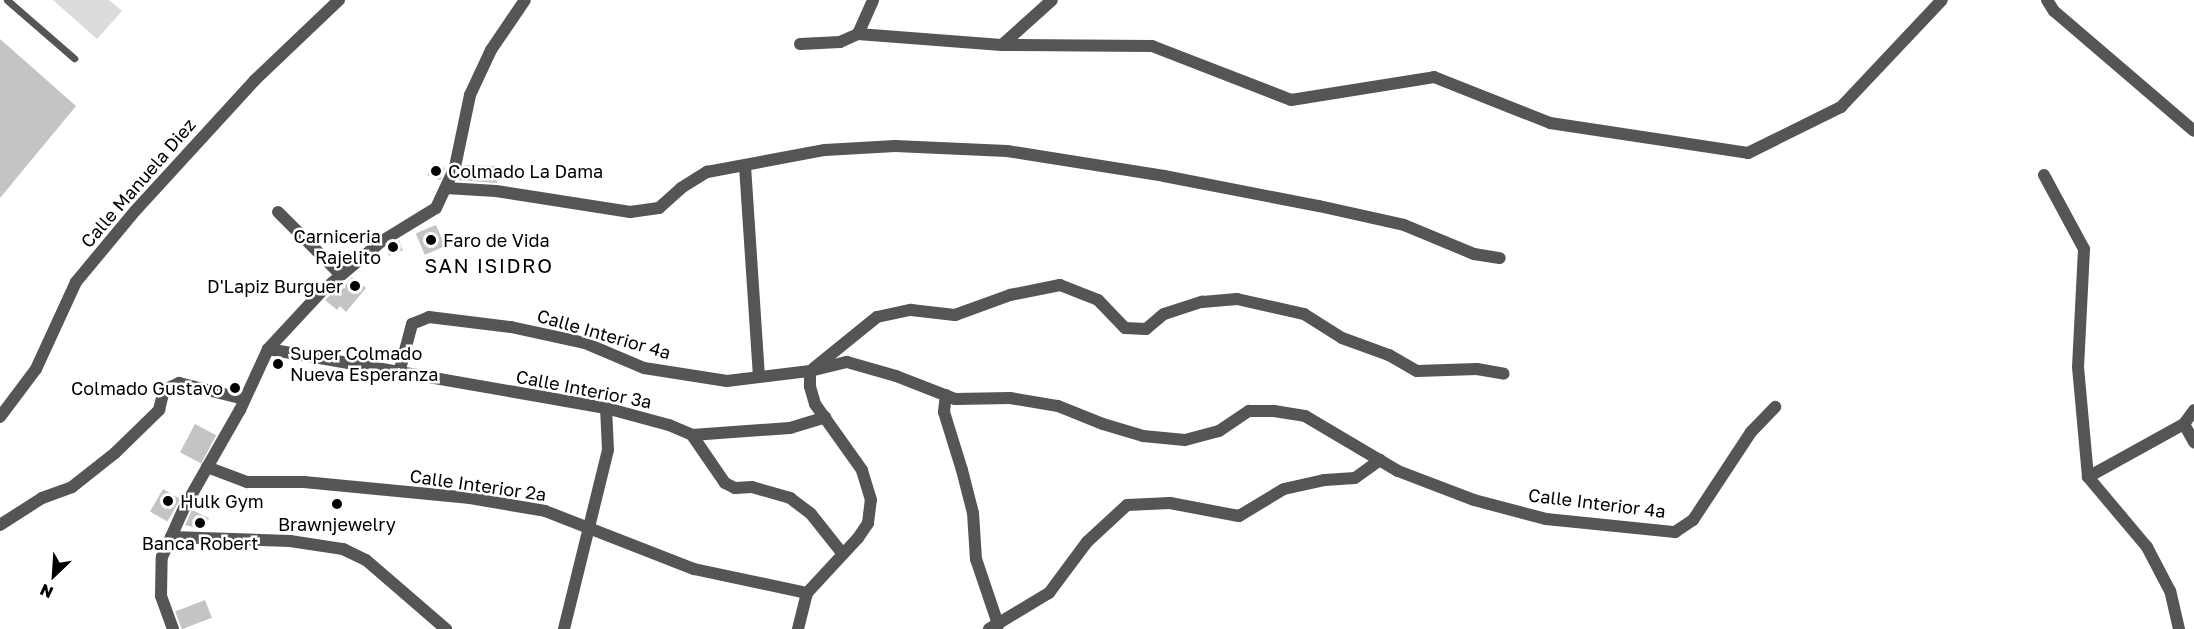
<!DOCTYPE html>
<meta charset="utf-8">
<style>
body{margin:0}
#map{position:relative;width:2194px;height:629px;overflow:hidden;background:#fff;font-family:"Golos Text",sans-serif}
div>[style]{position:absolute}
.green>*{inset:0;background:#dcdcdc}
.building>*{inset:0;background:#c4c4c4;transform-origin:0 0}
.service>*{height:7px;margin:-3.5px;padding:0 3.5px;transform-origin:3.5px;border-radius:3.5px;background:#555}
.minor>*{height:12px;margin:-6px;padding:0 6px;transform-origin:6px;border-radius:6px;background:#555}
.dots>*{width:16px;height:16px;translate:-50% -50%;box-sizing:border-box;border:3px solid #fff;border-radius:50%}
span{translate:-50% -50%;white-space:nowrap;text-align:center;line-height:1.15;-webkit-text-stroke:5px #fff;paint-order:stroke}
.poi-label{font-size:18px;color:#000}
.left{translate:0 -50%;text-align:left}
.right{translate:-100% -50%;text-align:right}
.street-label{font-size:18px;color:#000}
.neighbourhood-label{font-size:20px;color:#000;letter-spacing:1.5px}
.north{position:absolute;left:24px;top:545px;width:60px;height:60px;-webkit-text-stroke:4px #fff;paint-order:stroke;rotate:205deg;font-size:16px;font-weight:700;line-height:24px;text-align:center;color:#000}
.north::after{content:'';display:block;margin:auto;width:21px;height:27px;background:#000;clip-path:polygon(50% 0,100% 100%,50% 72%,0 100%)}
</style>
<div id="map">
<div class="green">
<div style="clip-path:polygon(53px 0,109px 0,122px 11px,97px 39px)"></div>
</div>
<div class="building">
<div style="clip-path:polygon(0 39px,76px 106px,0 198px)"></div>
<div style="left:432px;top:163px;width:14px;height:13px;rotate:21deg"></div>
<div style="clip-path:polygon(464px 165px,497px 166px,497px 183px,458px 180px)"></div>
<div style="left:436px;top:225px;width:23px;height:22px;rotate:67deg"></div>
<div style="clip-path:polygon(399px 240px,403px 250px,389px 256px,386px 249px)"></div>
<div style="clip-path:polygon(352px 277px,366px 288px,346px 312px,340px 306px,337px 310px,325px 300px,337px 289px,340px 292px)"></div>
<div style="left:195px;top:424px;width:24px;height:32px;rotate:28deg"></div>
<div style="left:163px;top:489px;width:20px;height:26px;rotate:30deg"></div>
<div style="clip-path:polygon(192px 510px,209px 518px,204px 530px,185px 525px)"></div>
<div style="left:205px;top:600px;width:19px;height:32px;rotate:69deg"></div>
</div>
<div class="service">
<div style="left:7px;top:0;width:89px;rotate:40.9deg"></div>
</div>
<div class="minor">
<div style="left:2047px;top:0;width:13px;rotate:58deg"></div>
<div style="left:2054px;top:11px;width:184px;rotate:40.6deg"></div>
<div style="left:858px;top:34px;width:144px;rotate:4.4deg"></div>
<div style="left:1002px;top:45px;width:150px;rotate:0.4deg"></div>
<div style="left:1152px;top:46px;width:149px;rotate:21.2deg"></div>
<div style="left:1291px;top:100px;width:145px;rotate:-9.1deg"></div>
<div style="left:1434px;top:77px;width:125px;rotate:21.6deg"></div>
<div style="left:1550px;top:123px;width:200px;rotate:8.6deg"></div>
<div style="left:1748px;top:153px;width:104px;rotate:-26.3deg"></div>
<div style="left:1841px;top:107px;width:147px;rotate:-46.7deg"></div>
<div style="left:800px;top:44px;width:40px;rotate:-2.9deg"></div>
<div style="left:840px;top:42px;width:20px;rotate:-24deg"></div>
<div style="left:858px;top:34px;width:37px;rotate:-66deg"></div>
<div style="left:1002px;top:45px;width:67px;rotate:-42deg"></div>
<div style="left:745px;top:166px;width:211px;rotate:86.2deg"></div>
<div style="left:2044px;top:175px;width:84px;rotate:61.6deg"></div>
<div style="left:2084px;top:249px;width:118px;rotate:92.9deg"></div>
<div style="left:2078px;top:367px;width:110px;rotate:84.8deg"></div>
<div style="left:446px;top:188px;width:50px;rotate:3.4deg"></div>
<div style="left:496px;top:191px;width:136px;rotate:8.9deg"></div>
<div style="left:630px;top:212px;width:29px;rotate:-8deg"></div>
<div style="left:659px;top:208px;width:30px;rotate:-42deg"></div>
<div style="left:681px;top:188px;width:31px;rotate:-32deg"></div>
<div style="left:707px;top:172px;width:120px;rotate:-10.6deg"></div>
<div style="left:825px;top:150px;width:70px;rotate:-3.3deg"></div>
<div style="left:895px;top:146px;width:112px;rotate:2.6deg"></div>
<div style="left:1007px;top:151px;width:159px;rotate:9deg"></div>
<div style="left:1164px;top:176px;width:158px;rotate:11deg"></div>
<div style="left:1319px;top:206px;width:87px;rotate:12.6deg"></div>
<div style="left:1404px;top:225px;width:76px;rotate:22.5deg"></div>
<div style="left:1474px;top:254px;width:26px;rotate:9deg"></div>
<div style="left:278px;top:212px;width:89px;rotate:45deg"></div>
<div style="left:268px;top:349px;width:343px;rotate:9.9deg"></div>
<div style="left:606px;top:408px;width:65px;rotate:15.1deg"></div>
<div style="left:669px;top:425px;width:25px;rotate:23deg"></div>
<div style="left:692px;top:435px;width:58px;rotate:55.5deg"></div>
<div style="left:725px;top:483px;width:11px;rotate:27deg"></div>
<div style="left:735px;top:488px;width:17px;rotate:-3deg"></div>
<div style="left:752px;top:487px;width:40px;rotate:16deg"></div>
<div style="left:790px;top:498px;width:26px;rotate:37deg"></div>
<div style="left:811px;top:514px;width:50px;rotate:51.5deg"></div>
<div style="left:814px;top:368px;width:81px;rotate:-39deg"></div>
<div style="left:877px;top:317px;width:35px;rotate:-12deg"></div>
<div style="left:911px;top:310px;width:44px;rotate:6.5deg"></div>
<div style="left:955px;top:315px;width:59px;rotate:-20deg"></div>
<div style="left:1010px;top:295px;width:51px;rotate:-11.3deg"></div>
<div style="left:1060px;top:285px;width:41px;rotate:21.5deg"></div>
<div style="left:1098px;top:300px;width:39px;rotate:46deg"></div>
<div style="left:1125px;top:328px;width:21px;rotate:3deg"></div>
<div style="left:1146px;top:329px;width:23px;rotate:-40deg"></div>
<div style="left:1164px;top:314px;width:40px;rotate:-18deg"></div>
<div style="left:1202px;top:302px;width:35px;rotate:-5deg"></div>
<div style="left:1237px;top:299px;width:69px;rotate:12.6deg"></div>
<div style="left:1304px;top:314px;width:45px;rotate:32.3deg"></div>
<div style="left:1342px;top:338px;width:50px;rotate:19.9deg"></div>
<div style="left:1389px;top:355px;width:32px;rotate:30deg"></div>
<div style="left:1417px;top:371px;width:60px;rotate:-1.9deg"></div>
<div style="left:1477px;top:369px;width:27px;rotate:10deg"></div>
<div style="left:399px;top:373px;width:51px;rotate:-75.1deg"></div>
<div style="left:412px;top:324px;width:18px;rotate:-22deg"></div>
<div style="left:429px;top:317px;width:83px;rotate:7deg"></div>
<div style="left:511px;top:327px;width:76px;rotate:12.2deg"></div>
<div style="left:585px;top:343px;width:64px;rotate:23deg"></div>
<div style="left:644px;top:368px;width:84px;rotate:8.9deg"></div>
<div style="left:727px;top:381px;width:84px;rotate:-6.9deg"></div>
<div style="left:810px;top:371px;width:38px;rotate:-14deg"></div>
<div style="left:847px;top:362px;width:51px;rotate:15.9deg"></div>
<div style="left:896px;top:376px;width:63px;rotate:21.3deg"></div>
<div style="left:955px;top:399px;width:55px;rotate:-1deg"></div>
<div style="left:1010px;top:398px;width:49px;rotate:9.5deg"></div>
<div style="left:1058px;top:406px;width:48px;rotate:21.8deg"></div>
<div style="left:1103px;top:424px;width:42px;rotate:16.7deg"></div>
<div style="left:1143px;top:436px;width:42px;rotate:5.4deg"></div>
<div style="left:1185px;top:440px;width:35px;rotate:-15deg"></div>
<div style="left:1219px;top:431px;width:36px;rotate:-34deg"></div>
<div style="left:1249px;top:411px;width:25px"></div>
<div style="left:1274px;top:411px;width:31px;rotate:9deg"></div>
<div style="left:1305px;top:416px;width:108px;rotate:30.6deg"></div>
<div style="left:1398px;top:471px;width:81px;rotate:20.9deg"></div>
<div style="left:1474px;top:500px;width:74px;rotate:14.8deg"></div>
<div style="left:1546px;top:519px;width:130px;rotate:5.8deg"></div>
<div style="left:1675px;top:532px;width:22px;rotate:-34deg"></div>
<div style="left:1693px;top:520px;width:105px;rotate:-56.6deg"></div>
<div style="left:1751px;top:432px;width:35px;rotate:-46deg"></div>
<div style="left:946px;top:395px;width:17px;rotate:97deg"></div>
<div style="left:944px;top:412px;width:61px;rotate:72.8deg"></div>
<div style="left:962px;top:470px;width:44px;rotate:75.7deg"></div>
<div style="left:973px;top:513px;width:46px;rotate:86.3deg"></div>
<div style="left:976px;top:559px;width:69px;rotate:71.3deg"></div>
<div style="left:998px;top:624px;width:5px;rotate:101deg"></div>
<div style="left:0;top:417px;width:60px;rotate:-53.1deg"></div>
<div style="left:36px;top:369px;width:96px;rotate:-65.3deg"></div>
<div style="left:76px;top:282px;width:92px;rotate:-50.3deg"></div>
<div style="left:135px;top:211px;width:178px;rotate:-47.5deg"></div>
<div style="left:255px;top:80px;width:116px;rotate:-43.6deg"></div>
<div style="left:2184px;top:424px;width:21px;rotate:61deg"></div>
<div style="left:692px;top:435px;width:98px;rotate:-4.1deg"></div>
<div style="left:790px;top:428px;width:37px;rotate:-17deg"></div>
<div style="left:207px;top:467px;width:43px;rotate:20.6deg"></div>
<div style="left:247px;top:482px;width:57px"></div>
<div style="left:304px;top:482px;width:167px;rotate:5.5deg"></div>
<div style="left:470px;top:498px;width:76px;rotate:9.8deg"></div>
<div style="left:545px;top:511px;width:160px;rotate:21.3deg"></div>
<div style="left:694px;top:569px;width:116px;rotate:12deg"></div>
<div style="left:0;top:525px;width:50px;rotate:-32.7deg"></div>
<div style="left:42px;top:498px;width:32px;rotate:-20deg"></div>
<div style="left:72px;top:487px;width:55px;rotate:-38.3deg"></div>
<div style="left:115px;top:453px;width:62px;rotate:-44.3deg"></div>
<div style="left:159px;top:410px;width:21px;rotate:-76deg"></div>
<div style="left:164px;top:390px;width:17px;rotate:-25deg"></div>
<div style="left:179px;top:383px;width:67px;rotate:13.8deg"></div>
<div style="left:171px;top:537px;width:119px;rotate:1.9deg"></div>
<div style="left:290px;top:541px;width:54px;rotate:8.6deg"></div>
<div style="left:343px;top:549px;width:25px;rotate:26deg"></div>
<div style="left:366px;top:560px;width:106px;rotate:40.8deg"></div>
<div style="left:173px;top:629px;width:35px;rotate:-110deg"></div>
<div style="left:161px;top:596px;width:39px;rotate:-89deg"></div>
<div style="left:162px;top:557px;width:54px;rotate:-65.8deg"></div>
<div style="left:184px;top:508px;width:113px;rotate:-60.3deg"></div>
<div style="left:240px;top:410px;width:67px;rotate:-65.3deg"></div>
<div style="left:268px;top:349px;width:78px;rotate:-47.1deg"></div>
<div style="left:321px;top:292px;width:80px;rotate:-39.9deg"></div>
<div style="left:382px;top:241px;width:63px;rotate:-31.4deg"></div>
<div style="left:436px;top:208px;width:45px;rotate:-65.1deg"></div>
<div style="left:455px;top:167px;width:74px;rotate:-78.2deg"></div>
<div style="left:470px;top:95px;width:50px;rotate:-65deg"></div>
<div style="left:491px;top:50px;width:60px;rotate:-55.8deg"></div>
<div style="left:564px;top:629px;width:184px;rotate:-76.2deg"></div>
<div style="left:608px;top:450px;width:42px;rotate:-92.7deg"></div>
<div style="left:798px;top:629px;width:37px;rotate:-76deg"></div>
<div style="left:807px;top:593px;width:75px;rotate:-47.2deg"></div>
<div style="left:858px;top:538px;width:18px;rotate:-56deg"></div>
<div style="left:868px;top:523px;width:23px;rotate:-83deg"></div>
<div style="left:871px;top:500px;width:31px;rotate:-107deg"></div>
<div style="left:862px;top:470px;width:81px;rotate:-125.5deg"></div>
<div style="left:815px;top:404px;width:19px;rotate:-106deg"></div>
<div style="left:810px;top:386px;width:15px;rotate:-90deg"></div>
<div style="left:989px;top:629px;width:70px;rotate:-31deg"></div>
<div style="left:1049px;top:593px;width:64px;rotate:-53.3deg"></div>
<div style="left:1087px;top:542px;width:54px;rotate:-42.8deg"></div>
<div style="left:1127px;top:505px;width:43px;rotate:-2.7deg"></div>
<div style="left:1170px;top:503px;width:70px;rotate:10.7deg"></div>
<div style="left:1239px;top:516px;width:52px;rotate:-31deg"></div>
<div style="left:1284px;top:489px;width:42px;rotate:-12.4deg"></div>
<div style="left:1325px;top:480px;width:30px;rotate:-4deg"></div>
<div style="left:1355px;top:478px;width:31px;rotate:-36deg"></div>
<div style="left:2179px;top:629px;width:39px;rotate:-103deg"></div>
<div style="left:2170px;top:591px;width:50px;rotate:-117.6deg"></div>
<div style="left:2147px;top:547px;width:92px;rotate:-130.1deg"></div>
<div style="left:2088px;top:477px;width:110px;rotate:-28.9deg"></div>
<div style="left:2184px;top:424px;width:17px;rotate:-54deg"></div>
</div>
<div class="dots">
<div style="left:436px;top:171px;background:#000"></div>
<div style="left:431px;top:240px;background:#000"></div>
<div style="left:393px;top:247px;background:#000"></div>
<div style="left:355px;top:286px;background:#000"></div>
<div style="left:278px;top:364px;background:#000"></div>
<div style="left:235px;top:388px;background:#000"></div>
<div style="left:168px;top:501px;background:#000"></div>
<div style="left:337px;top:504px;background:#000"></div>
<div style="left:200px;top:523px;background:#000"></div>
</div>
<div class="poi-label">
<span class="left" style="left:448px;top:171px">Colmado La Dama</span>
<span class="right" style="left:381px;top:247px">Carniceria<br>Rajelito</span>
<span class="left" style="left:443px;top:240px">Faro de Vida</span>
<span class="right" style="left:343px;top:286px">D'Lapiz Burguer</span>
<span class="left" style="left:290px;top:364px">Super Colmado<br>Nueva Esperanza</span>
<span class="right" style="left:223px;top:388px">Colmado Gustavo</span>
<span class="left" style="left:180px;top:501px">Hulk Gym</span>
<span style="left:337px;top:524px">Brawnjewelry</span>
<span style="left:200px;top:543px">Banca Robert</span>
</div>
<div class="street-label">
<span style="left:138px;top:183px;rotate:-49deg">Calle Manuela Diez</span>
<span style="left:604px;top:334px;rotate:16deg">Calle Interior 4ª</span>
<span style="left:584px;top:389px;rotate:11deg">Calle Interior 3ª</span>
<span style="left:478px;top:485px;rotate:8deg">Calle Interior 2ª</span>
<span style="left:1597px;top:503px;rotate:7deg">Calle Interior 4ª</span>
</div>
<div class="neighbourhood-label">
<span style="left:489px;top:265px">SAN ISIDRO</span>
</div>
<div class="north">N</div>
</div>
